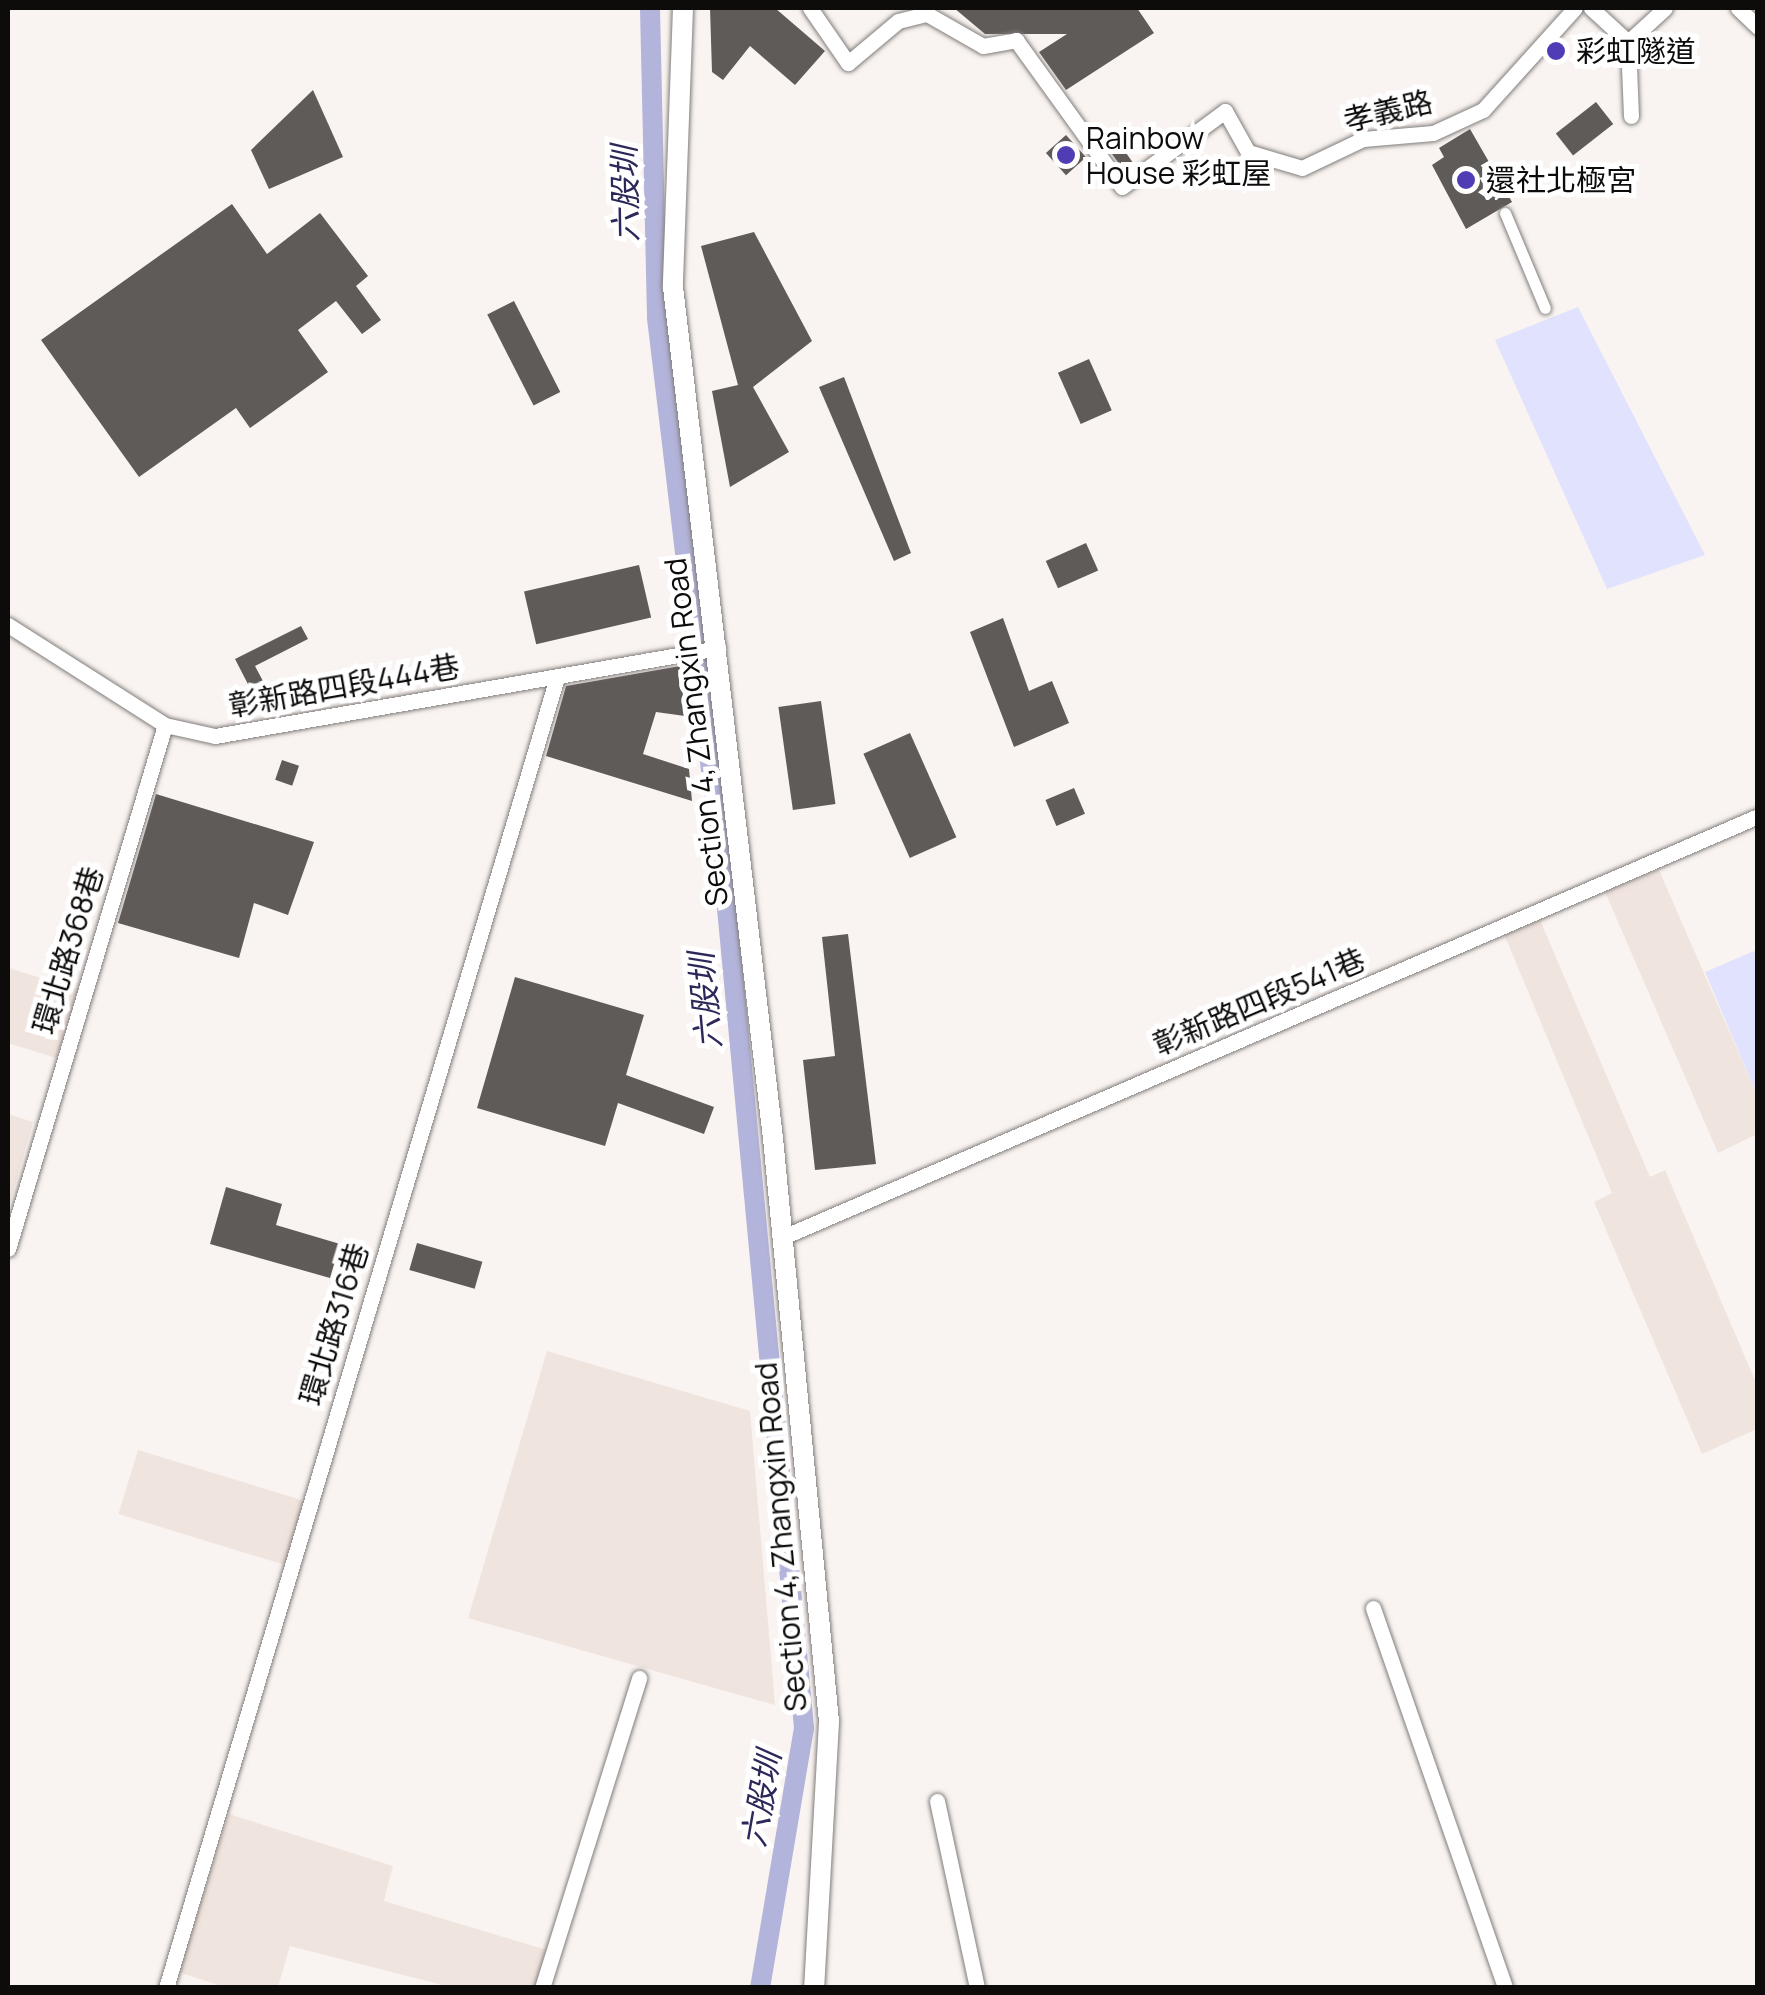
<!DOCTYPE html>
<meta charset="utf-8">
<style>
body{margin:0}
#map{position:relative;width:1765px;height:1995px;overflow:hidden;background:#f9f4f1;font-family:Manrope,"Noto Sans TC",sans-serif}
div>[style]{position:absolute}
.built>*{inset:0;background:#f0e4de;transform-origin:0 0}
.green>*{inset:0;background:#e1e2fd}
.stream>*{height:6px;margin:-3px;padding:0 3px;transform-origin:3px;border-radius:3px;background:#b3b4db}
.canal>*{height:20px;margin:-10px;padding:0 10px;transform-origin:10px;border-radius:10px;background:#b3b4db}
.building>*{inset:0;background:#5f5b59;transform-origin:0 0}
.roads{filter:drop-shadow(0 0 2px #817d7b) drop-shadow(0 0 2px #817d7b)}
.pedestrian>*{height:11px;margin:-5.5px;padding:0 5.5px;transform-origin:5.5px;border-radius:5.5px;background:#fff}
.minor>*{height:15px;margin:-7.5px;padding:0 7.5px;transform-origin:7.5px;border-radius:7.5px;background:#fff}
.tertiary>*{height:20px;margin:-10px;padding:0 10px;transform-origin:10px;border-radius:10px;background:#fff}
.dots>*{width:28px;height:28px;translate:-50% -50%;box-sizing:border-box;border:5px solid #fff;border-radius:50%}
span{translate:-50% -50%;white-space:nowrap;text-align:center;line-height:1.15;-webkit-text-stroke:10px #fff;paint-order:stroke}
.poi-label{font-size:30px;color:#0d0c0b}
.left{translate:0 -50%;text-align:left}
.street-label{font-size:30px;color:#0d0c0b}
.water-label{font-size:32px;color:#2c2859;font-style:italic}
.frame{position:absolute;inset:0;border:10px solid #0d0c0b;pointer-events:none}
</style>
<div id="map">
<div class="built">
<div style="clip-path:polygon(1659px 870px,1757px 1095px,1757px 1134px,1718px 1153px,1605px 892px)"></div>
<div style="clip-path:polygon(1540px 920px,1650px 1177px,1665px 1170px,1757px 1385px,1757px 1429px,1702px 1454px,1594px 1202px,1612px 1193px,1504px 934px)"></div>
<div style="clip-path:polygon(8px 968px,81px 990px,56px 1058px,8px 1043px)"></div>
<div style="clip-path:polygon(8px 1114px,33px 1122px,8px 1210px)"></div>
<div style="clip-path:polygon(547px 1351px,750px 1411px,775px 1705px,468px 1618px)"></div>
<div style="left:138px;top:1450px;width:176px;height:67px;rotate:17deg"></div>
<div style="clip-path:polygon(229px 1814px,393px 1866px,384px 1901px,550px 1951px,535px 1987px,450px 1987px,290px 1946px,278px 1987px,224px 1987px,179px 1972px)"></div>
</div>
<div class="green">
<div style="clip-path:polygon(1578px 307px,1705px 555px,1607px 589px,1495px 340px)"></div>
<div style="clip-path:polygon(1754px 951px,1758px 959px,1757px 1095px,1705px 972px)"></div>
</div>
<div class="stream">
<div style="left:1757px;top:8px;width:1px"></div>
</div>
<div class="canal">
<div style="left:650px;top:8px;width:310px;rotate:88.7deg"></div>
<div style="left:657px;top:318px;width:573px;rotate:83.19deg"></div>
<div style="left:725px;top:887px;width:845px;rotate:84.63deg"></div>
<div style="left:804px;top:1728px;width:264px;rotate:99.6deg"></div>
</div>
<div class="building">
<div style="clip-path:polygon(710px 8px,775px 8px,825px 51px,795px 85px,750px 46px,723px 80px,712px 72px)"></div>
<div style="clip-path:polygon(954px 8px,1137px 8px,1154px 33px,1066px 90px,1039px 52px,1067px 34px,985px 34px)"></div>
<div style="clip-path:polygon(313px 90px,343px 157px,269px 189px,251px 150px)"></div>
<div style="left:1596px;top:102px;width:28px;height:51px;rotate:52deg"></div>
<div style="clip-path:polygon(1470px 129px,1512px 202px,1466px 229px,1432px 165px,1444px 157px,1439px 148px)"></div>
<div style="left:1066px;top:135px;width:30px;height:27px;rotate:48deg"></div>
<div style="left:1117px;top:140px;width:29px;height:12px;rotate:55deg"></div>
<div style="clip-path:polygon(232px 204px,267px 254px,320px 213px,368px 276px,356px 286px,381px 320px,362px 334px,336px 301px,298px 330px,328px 372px,250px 428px,236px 408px,139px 477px,41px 340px)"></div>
<div style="clip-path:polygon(754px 232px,812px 341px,753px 387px,789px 452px,730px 487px,712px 391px,738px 385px,701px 246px)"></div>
<div style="left:514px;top:301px;width:102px;height:30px;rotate:63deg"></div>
<div style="left:1089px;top:359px;width:56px;height:34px;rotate:66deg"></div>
<div style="clip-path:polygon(844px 377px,911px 553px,894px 561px,819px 387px)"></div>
<div style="left:1086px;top:543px;width:30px;height:44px;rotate:66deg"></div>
<div style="left:639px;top:565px;width:54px;height:118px;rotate:77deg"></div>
<div style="clip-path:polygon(1003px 618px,1029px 691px,1052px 681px,1069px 723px,1014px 747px,970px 632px)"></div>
<div style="clip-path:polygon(301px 626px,308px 639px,255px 666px,264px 683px,251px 690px,235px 659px)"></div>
<div style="clip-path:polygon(680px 666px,685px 716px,656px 712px,643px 754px,689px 769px,692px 801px,546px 756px,566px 686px)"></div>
<div style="left:821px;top:701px;width:104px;height:43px;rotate:82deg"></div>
<div style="left:910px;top:733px;width:114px;height:51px;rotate:66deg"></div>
<div style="left:282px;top:760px;width:18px;height:21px;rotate:19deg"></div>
<div style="left:1074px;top:788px;width:28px;height:31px;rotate:67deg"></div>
<div style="clip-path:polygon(156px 794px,314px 842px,288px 915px,254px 903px,239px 958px,118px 923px)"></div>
<div style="clip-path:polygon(848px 934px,876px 1164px,815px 1170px,803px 1060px,835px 1056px,822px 937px)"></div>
<div style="clip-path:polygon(515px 977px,644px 1015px,626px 1075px,714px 1107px,704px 1134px,618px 1103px,605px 1146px,477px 1108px)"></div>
<div style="clip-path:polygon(226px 1187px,282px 1204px,276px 1225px,340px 1244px,330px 1278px,210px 1244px)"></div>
<div style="left:417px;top:1243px;width:68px;height:28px;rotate:16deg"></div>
</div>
<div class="roads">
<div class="pedestrian">
<div style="left:1505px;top:213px;width:103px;rotate:67.2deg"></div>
</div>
<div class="minor">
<div style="left:810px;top:8px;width:67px;rotate:55.4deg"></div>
<div style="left:848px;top:63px;width:65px;rotate:-40deg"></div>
<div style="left:898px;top:21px;width:30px;rotate:-14deg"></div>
<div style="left:927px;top:14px;width:64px;rotate:29.7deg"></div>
<div style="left:983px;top:46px;width:34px;rotate:-10deg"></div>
<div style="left:1016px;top:40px;width:181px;rotate:54.2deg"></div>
<div style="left:1122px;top:187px;width:128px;rotate:-36.4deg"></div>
<div style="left:1225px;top:111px;width:47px;rotate:60.7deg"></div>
<div style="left:1248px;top:152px;width:56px;rotate:16.5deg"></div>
<div style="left:1302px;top:168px;width:68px;rotate:-25.4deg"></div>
<div style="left:1363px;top:139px;width:70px;rotate:-4.9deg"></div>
<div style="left:1433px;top:133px;width:55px;rotate:-24.7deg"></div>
<div style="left:1483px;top:110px;width:137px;rotate:-48deg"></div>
<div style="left:1591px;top:8px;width:50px;rotate:42.6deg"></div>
<div style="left:1738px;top:8px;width:28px;rotate:44deg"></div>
<div style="left:1631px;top:116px;width:74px;rotate:-92.3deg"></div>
<div style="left:1628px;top:42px;width:50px;rotate:-42.6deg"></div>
<div style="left:8px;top:625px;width:186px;rotate:32.5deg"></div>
<div style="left:165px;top:725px;width:51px;rotate:12.4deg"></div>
<div style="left:215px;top:736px;width:511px;rotate:-9.92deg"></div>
<div style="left:783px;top:1237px;width:1062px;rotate:-23.35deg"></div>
<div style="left:8px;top:1249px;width:547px;rotate:-73.32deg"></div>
<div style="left:1373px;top:1608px;width:402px;rotate:70.8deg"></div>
<div style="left:937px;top:1801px;width:191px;rotate:77.9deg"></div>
<div style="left:166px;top:1988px;width:1368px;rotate:-73.39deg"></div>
<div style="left:542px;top:1988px;width:325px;rotate:-72.6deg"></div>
</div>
<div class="tertiary">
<div style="left:683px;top:8px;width:279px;rotate:92.1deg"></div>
<div style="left:673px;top:287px;width:857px;rotate:83.3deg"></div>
<div style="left:773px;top:1138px;width:587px;rotate:84.52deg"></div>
<div style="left:829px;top:1722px;width:266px;rotate:93.2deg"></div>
</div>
</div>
<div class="dots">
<div style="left:1556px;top:51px;background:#503db5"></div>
<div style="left:1066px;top:155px;background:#503db5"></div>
<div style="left:1466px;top:180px;background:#503db5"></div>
</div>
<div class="poi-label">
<span class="left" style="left:1576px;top:51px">彩虹隧道</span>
<span class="left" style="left:1086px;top:155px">Rainbow<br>House 彩虹屋</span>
<span class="left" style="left:1486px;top:180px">還社北極宮</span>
</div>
<div class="street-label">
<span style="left:1388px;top:111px;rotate:-13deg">孝義路</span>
<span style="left:344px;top:686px;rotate:-10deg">彰新路四段444巷</span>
<span style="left:696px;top:732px;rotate:-97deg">Section 4, Zhangxin Road</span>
<span style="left:68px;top:950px;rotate:-73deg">環北路368巷</span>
<span style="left:1259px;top:1002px;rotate:-23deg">彰新路四段541巷</span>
<span style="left:334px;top:1324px;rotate:-73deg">環北路316巷</span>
<span style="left:781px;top:1537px;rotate:-95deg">Section 4, Zhangxin Road</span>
</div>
<div class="water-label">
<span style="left:625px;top:194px;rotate:-91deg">六股圳</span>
<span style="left:705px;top:1001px;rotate:-95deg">六股圳</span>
<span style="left:761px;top:1799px;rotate:-80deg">六股圳</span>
</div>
<div class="frame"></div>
</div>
